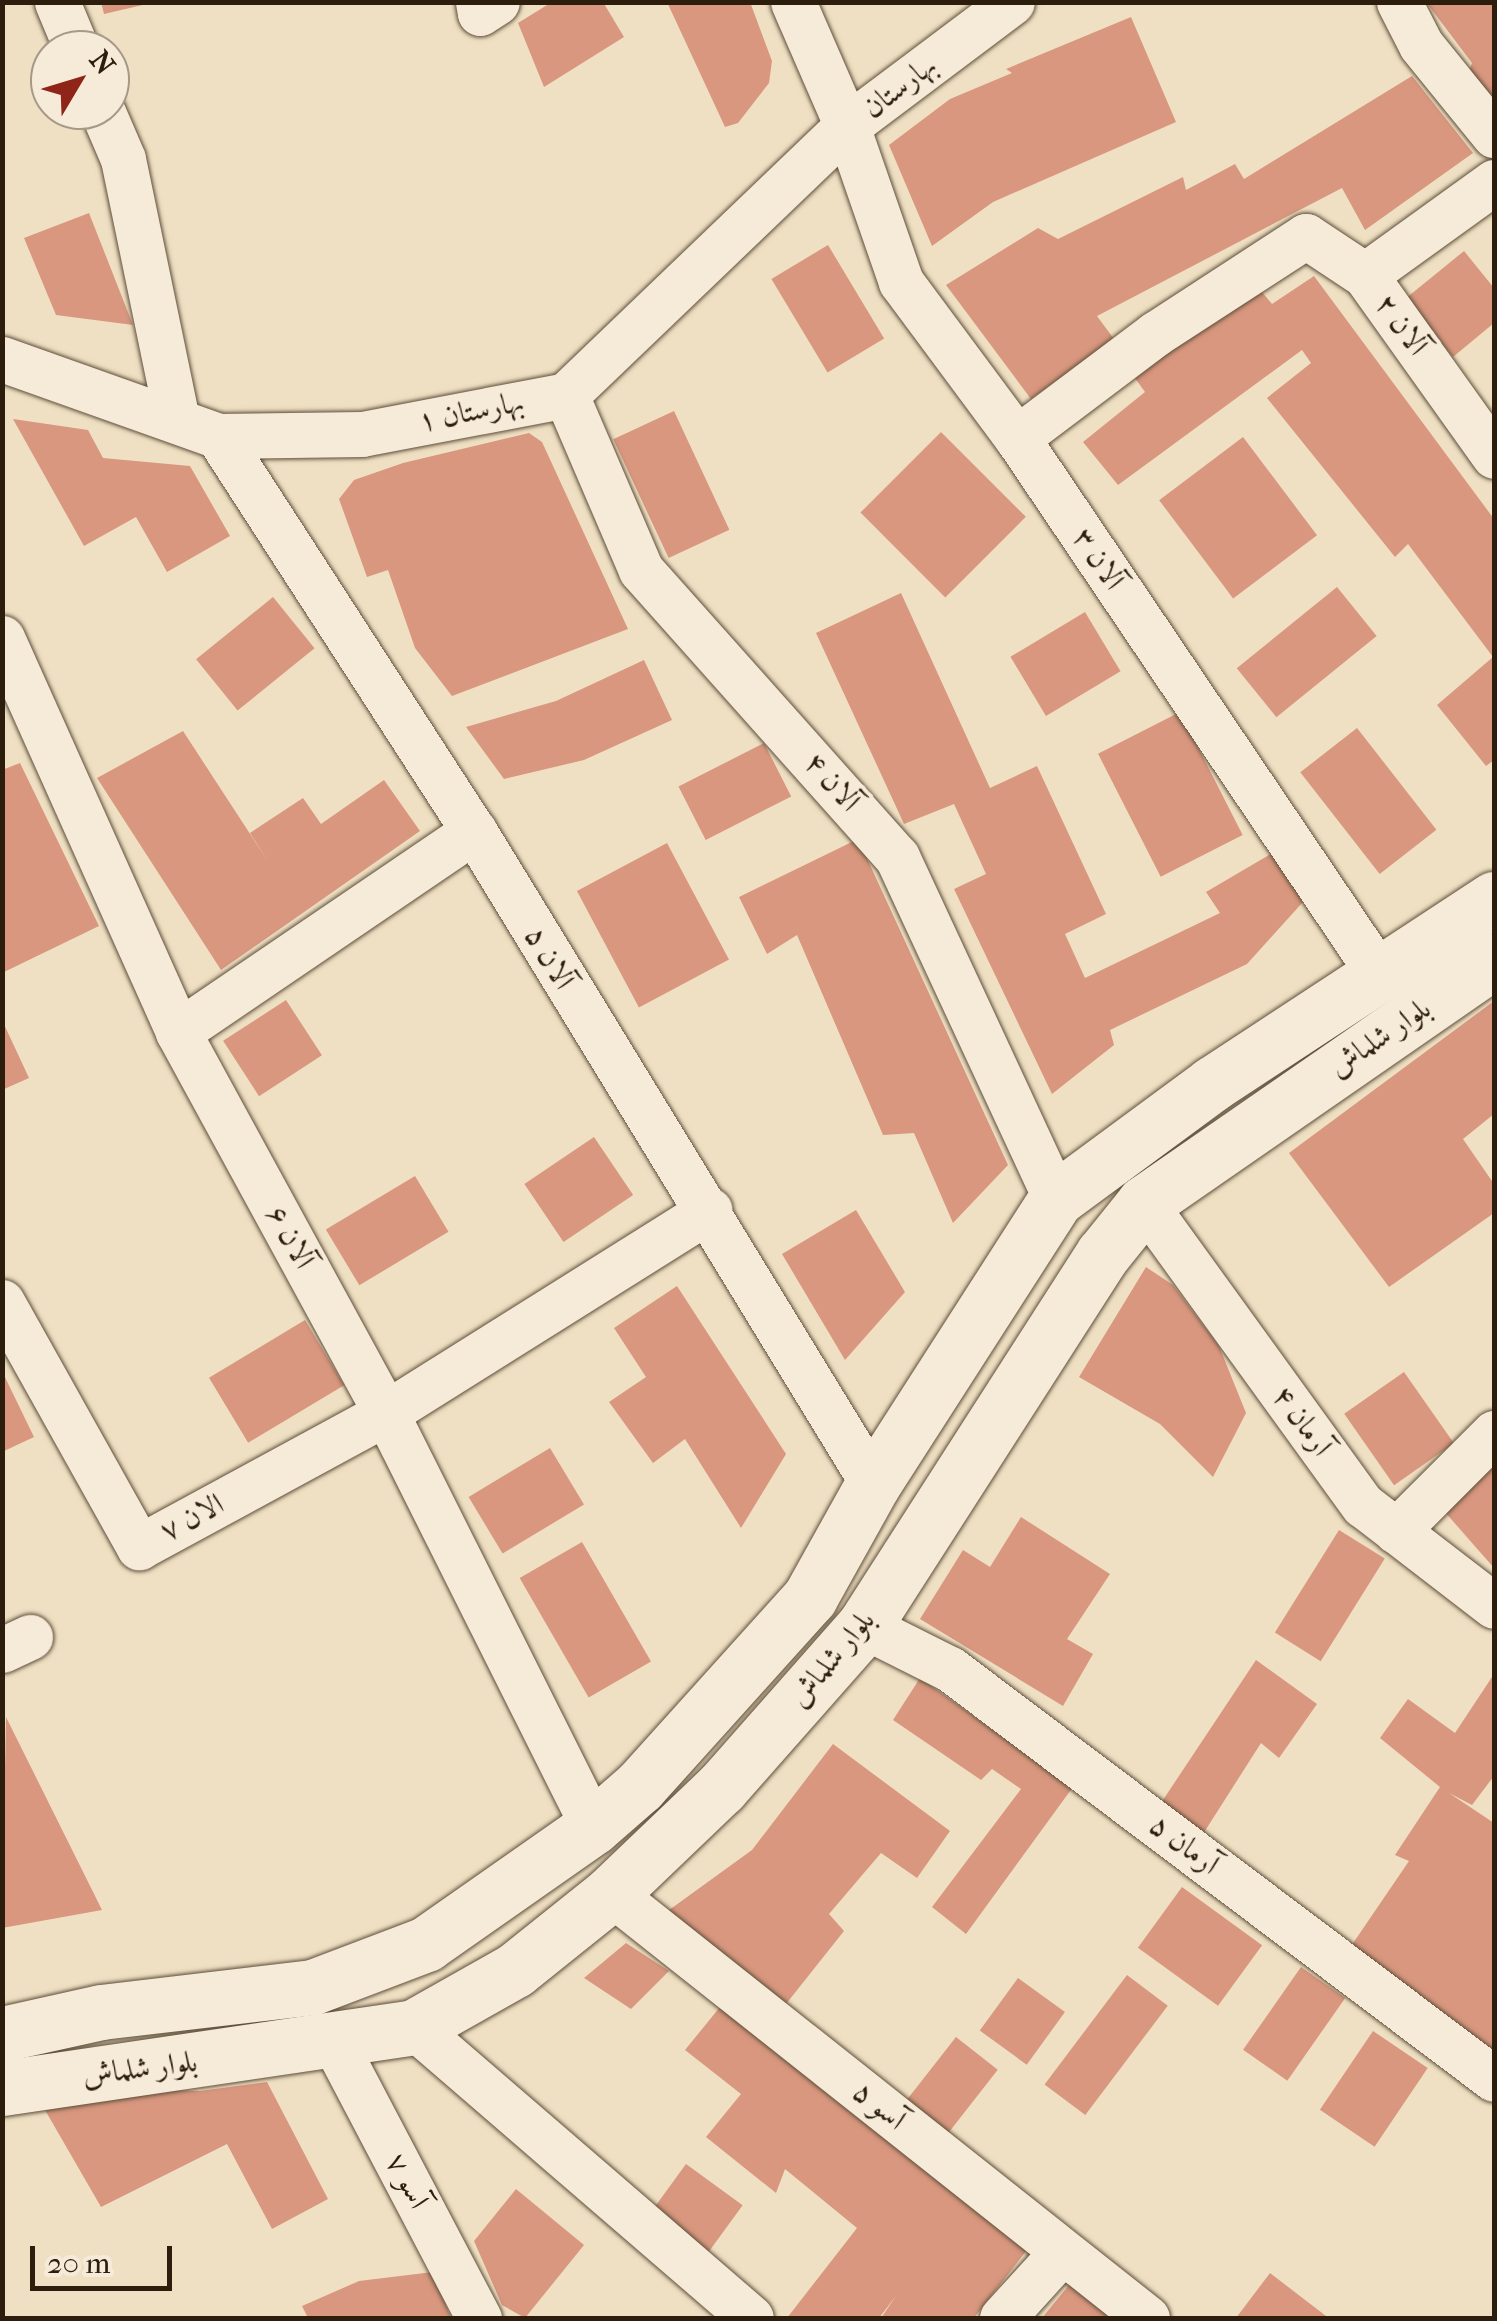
<!DOCTYPE html>
<meta charset="utf-8">
<style>
body{margin:0}
#map{position:relative;width:1497px;height:2321px;overflow:hidden;background:#f0e0c3;font-family:"IM FELL French Canon",Amiri,serif}
div>[style]{position:absolute}
.building>*{inset:0;background:#d8977e;transform-origin:0 0}
.roads{filter:drop-shadow(0 0 2px #5d4e3a) drop-shadow(0 0 2px #5d4e3a)}
.street>*{height:45px;margin:-22.5px;padding:0 22.5px;transform-origin:22.5px;border-radius:22.5px;background:#f5ebd8}
.secondary>*{height:55px;margin:-27.5px;padding:0 27.5px;transform-origin:27.5px;border-radius:27.5px;background:#f5ebd8}
span{translate:-50% -50%;white-space:nowrap;text-align:center;line-height:1.15;-webkit-text-stroke:8px #f5ebd8;paint-order:stroke}
.street-label{font-size:30px;color:#2c1d0d}
.frame{position:absolute;inset:0;border:5px solid #2c1d0d;pointer-events:none}
.north{position:absolute;left:30px;top:30px;width:100px;height:100px;box-sizing:border-box;background:#f5ebd8;border:2px solid #a59987;border-radius:50%;rotate:52deg;font-size:28px;font-weight:700;line-height:40px;text-align:center;color:#2c1d0d}
.north::after{content:'';display:block;margin:auto;width:35px;height:45px;background:#8f2418;clip-path:polygon(50% 0,100% 100%,50% 72%,0 100%)}
.scale{position:absolute;left:30px;top:2246px;width:142px;height:45px;box-sizing:border-box;border:5px solid #2c1d0d;border-top:0;padding-left:12px;font-size:30px;line-height:35px;white-space:nowrap;color:#2c1d0d;-webkit-text-stroke:8px #f5ebd8;paint-order:stroke}
</style>
<div id="map">
<div class="building">
<div style="clip-path:polygon(101px 2px,147px 2px,147px 4px,104px 14px)"></div>
<div style="clip-path:polygon(552px 2px,603px 2px,624px 37px,544px 87px,518px 23px)"></div>
<div style="clip-path:polygon(667px 2px,750px 2px,772px 61px,769px 83px,738px 123px,725px 127px)"></div>
<div style="clip-path:polygon(1426px 2px,1494px 2px,1494px 106px,1468px 74px,1472px 63px)"></div>
<div style="clip-path:polygon(1131px 17px,1176px 122px,993px 202px,932px 246px,889px 145px,950px 99px,1012px 73px,1006px 69px)"></div>
<div style="clip-path:polygon(1412px 76px,1473px 153px,1365px 230px,1342px 188px,1097px 316px,1114px 339px,1031px 399px,946px 285px,1038px 228px,1058px 239px,1183px 177px,1186px 190px,1235px 164px,1244px 179px)"></div>
<div style="clip-path:polygon(89px 213px,133px 325px,56px 315px,24px 238px)"></div>
<div style="left:828px;top:245px;width:109px;height:66px;rotate:59deg"></div>
<div style="clip-path:polygon(1464px 251px,1494px 288px,1494px 323px,1453px 357px,1405px 299px)"></div>
<div style="clip-path:polygon(1314px 276px,1494px 519px,1494px 760px,1486px 766px,1437px 705px,1493px 657px,1408px 544px,1395px 557px,1267px 398px,1311px 363px,1302px 350px,1118px 485px,1083px 442px,1145px 392px,1132px 374px,1257px 286px,1272px 304px)"></div>
<div style="left:674px;top:411px;width:131px;height:67px;rotate:65deg"></div>
<div style="clip-path:polygon(13px 419px,88px 430px,103px 458px,190px 466px,230px 536px,167px 572px,136px 517px,84px 546px)"></div>
<div style="left:941px;top:432px;width:120px;height:114px;rotate:45deg"></div>
<div style="clip-path:polygon(529px 433px,542px 442px,628px 629px,452px 696px,415px 648px,388px 570px,367px 577px,339px 499px,354px 480px,403px 463px)"></div>
<div style="left:1243px;top:437px;width:123px;height:105px;rotate:53deg"></div>
<div style="left:1337px;top:587px;width:63px;height:129px;rotate:51deg"></div>
<div style="clip-path:polygon(901px 593px,990px 788px,1037px 766px,1106px 914px,1065px 934px,1085px 978px,1220px 913px,1206px 892px,1274px 852px,1303px 902px,1247px 964px,1110px 1030px,1114px 1045px,1052px 1094px,954px 889px,986px 874px,954px 804px,904px 824px,816px 633px)"></div>
<div style="left:273px;top:597px;width:66px;height:99px;rotate:51deg"></div>
<div style="left:1085px;top:612px;width:69px;height:87px;rotate:59deg"></div>
<div style="clip-path:polygon(644px 660px,672px 720px,584px 760px,504px 779px,466px 727px,556px 701px)"></div>
<div style="left:1180px;top:712px;width:138px;height:92px;rotate:63deg"></div>
<div style="left:1357px;top:728px;width:129px;height:72px;rotate:52deg"></div>
<div style="clip-path:polygon(183px 731px,269px 863px,250px 833px,303px 798px,321px 824px,384px 780px,420px 831px,221px 970px,97px 778px)"></div>
<div style="left:764px;top:743px;width:60px;height:96px;rotate:63deg"></div>
<div style="clip-path:polygon(20px 763px,99px 926px,2px 973px,2px 770px)"></div>
<div style="clip-path:polygon(858px 839px,1008px 1165px,953px 1223px,914px 1133px,883px 1135px,797px 935px,767px 954px,739px 897px)"></div>
<div style="left:667px;top:843px;width:132px;height:102px;rotate:62deg"></div>
<div style="left:286px;top:1000px;width:66px;height:75px;rotate:57deg"></div>
<div style="clip-path:polygon(1494px 1001px,1494px 1114px,1463px 1139px,1494px 1184px,1494px 1213px,1389px 1287px,1289px 1153px)"></div>
<div style="clip-path:polygon(2px 1020px,29px 1078px,2px 1090px)"></div>
<div style="left:594px;top:1137px;width:70px;height:84px;rotate:56deg"></div>
<div style="left:415px;top:1176px;width:65px;height:104px;rotate:59deg"></div>
<div style="clip-path:polygon(856px 1210px,905px 1292px,845px 1360px,782px 1254px)"></div>
<div style="clip-path:polygon(1146px 1267px,1173px 1285px,1219px 1346px,1246px 1413px,1213px 1477px,1160px 1424px,1079px 1377px)"></div>
<div style="clip-path:polygon(677px 1286px,786px 1454px,741px 1528px,685px 1439px,653px 1463px,609px 1402px,646px 1377px,614px 1328px)"></div>
<div style="left:305px;top:1320px;width:76px;height:112px;rotate:59deg"></div>
<div style="clip-path:polygon(2px 1371px,34px 1437px,2px 1452px)"></div>
<div style="left:1404px;top:1372px;width:87px;height:73px;rotate:55deg"></div>
<div style="left:550px;top:1448px;width:66px;height:95px;rotate:59deg"></div>
<div style="clip-path:polygon(1494px 1466px,1494px 1568px,1444px 1511px)"></div>
<div style="clip-path:polygon(1021px 1517px,1110px 1574px,1067px 1639px,1093px 1654px,1063px 1706px,920px 1619px,963px 1550px,990px 1567px)"></div>
<div style="left:1339px;top:1530px;width:54px;height:121px;rotate:32deg"></div>
<div style="left:582px;top:1542px;width:138px;height:72px;rotate:60deg"></div>
<div style="clip-path:polygon(1256px 1660px,1317px 1704px,1279px 1758px,1261px 1743px,1203px 1834px,1159px 1806px)"></div>
<div style="clip-path:polygon(1494px 1674px,1494px 1776px,1472px 1805px,1449px 1793px,1494px 1823px,1494px 2061px,1345px 1955px,1409px 1861px,1395px 1855px,1440px 1787px,1380px 1738px,1408px 1699px,1455px 1733px)"></div>
<div style="clip-path:polygon(920px 1678px,1073px 1787px,966px 1934px,932px 1907px,1021px 1789px,992px 1769px,981px 1780px,893px 1720px)"></div>
<div style="clip-path:polygon(6px 1717px,102px 1910px,2px 1928px)"></div>
<div style="clip-path:polygon(833px 1744px,950px 1831px,917px 1878px,881px 1853px,829px 1914px,844px 1931px,786px 2004px,665px 1913px,752px 1850px)"></div>
<div style="left:1182px;top:1887px;width:99px;height:75px;rotate:36deg"></div>
<div style="clip-path:polygon(626px 1943px,669px 1971px,631px 2009px,584px 1978px)"></div>
<div style="left:1301px;top:1967px;width:54px;height:101px;rotate:35deg"></div>
<div style="left:1127px;top:1975px;width:51px;height:137px;rotate:37deg"></div>
<div style="left:1018px;top:1978px;width:58px;height:65px;rotate:36deg"></div>
<div style="clip-path:polygon(720px 2007px,1030px 2246px,974px 2318px,881px 2318px,896px 2296px,879px 2318px,787px 2318px,857px 2228px,785px 2169px,776px 2193px,706px 2137px,741px 2094px,685px 2050px)"></div>
<div style="left:1373px;top:2031px;width:66px;height:95px;rotate:34deg"></div>
<div style="left:956px;top:2037px;width:53px;height:81px;rotate:38deg"></div>
<div style="clip-path:polygon(267px 2082px,328px 2199px,272px 2229px,227px 2144px,101px 2207px,45px 2110px,105px 2088px,200px 2091px)"></div>
<div style="left:686px;top:2164px;width:70px;height:57px;rotate:36deg"></div>
<div style="clip-path:polygon(516px 2189px,584px 2245px,525px 2318px,502px 2305px,474px 2241px)"></div>
<div style="clip-path:polygon(433px 2272px,451px 2318px,308px 2318px,302px 2306px,359px 2281px)"></div>
<div style="clip-path:polygon(1270px 2273px,1326px 2316px,1324px 2318px,1236px 2318px)"></div>
<div style="clip-path:polygon(1069px 2285px,1112px 2318px,1042px 2318px)"></div>
</div>
<div class="roads">
<div class="street">
<div style="left:57px;top:2px;width:52px;rotate:67.4deg"></div>
<div style="left:478px;top:2px;width:11px;rotate:80deg"></div>
<div style="left:480px;top:13px;width:20px;rotate:-33deg"></div>
<div style="left:793px;top:2px;width:135px;rotate:66.5deg"></div>
<div style="left:847px;top:126px;width:165px;rotate:70.9deg"></div>
<div style="left:901px;top:282px;width:194px;rotate:53.4deg"></div>
<div style="left:1017px;top:438px;width:650px;rotate:55.97deg"></div>
<div style="left:1399px;top:2px;width:48px;rotate:62.9deg"></div>
<div style="left:1421px;top:45px;width:116px;rotate:51deg"></div>
<div style="left:102px;top:110px;width:53px;rotate:66.8deg"></div>
<div style="left:123px;top:159px;width:267px;rotate:78.3deg"></div>
<div style="left:1494px;top:182px;width:159px;rotate:144.2deg"></div>
<div style="left:1365px;top:275px;width:222px;rotate:54.5deg"></div>
<div style="left:2px;top:359px;width:229px;rotate:19.6deg"></div>
<div style="left:218px;top:436px;width:144px;rotate:-0.8deg"></div>
<div style="left:362px;top:434px;width:208px;rotate:-10.8deg"></div>
<div style="left:566px;top:395px;width:389px;rotate:-43.8deg"></div>
<div style="left:847px;top:126px;width:206px;rotate:-36.9deg"></div>
<div style="left:566px;top:395px;width:190px;rotate:66.8deg"></div>
<div style="left:641px;top:570px;width:385px;rotate:48.3deg"></div>
<div style="left:897px;top:857px;width:377px;rotate:65.1deg"></div>
<div style="left:218px;top:436px;width:471px;rotate:57.1deg"></div>
<div style="left:474px;top:831px;width:765px;rotate:58.57deg"></div>
<div style="left:1017px;top:438px;width:173px;rotate:-37deg"></div>
<div style="left:1155px;top:334px;width:180px;rotate:-33deg"></div>
<div style="left:1306px;top:236px;width:71px;rotate:33.5deg"></div>
<div style="left:2px;top:638px;width:432px;rotate:65.9deg"></div>
<div style="left:178px;top:1032px;width:434px;rotate:61.4deg"></div>
<div style="left:386px;top:1413px;width:463px;rotate:63.4deg"></div>
<div style="left:178px;top:1032px;width:358px;rotate:-34.2deg"></div>
<div style="left:1144px;top:1203px;width:373px;rotate:54.1deg"></div>
<div style="left:1363px;top:1505px;width:165px;rotate:37.6deg"></div>
<div style="left:2px;top:1302px;width:281px;rotate:60.8deg"></div>
<div style="left:139px;top:1547px;width:281px;rotate:-28.5deg"></div>
<div style="left:386px;top:1413px;width:382px;rotate:-32.1deg"></div>
<div style="left:1396px;top:1531px;width:139px;rotate:-45deg"></div>
<div style="left:864px;top:1626px;width:96px;rotate:26.6deg"></div>
<div style="left:950px;top:1669px;width:681px;rotate:37deg"></div>
<div style="left:2px;top:1650px;width:31px;rotate:-25deg"></div>
<div style="left:611px;top:1893px;width:684px;rotate:38.41deg"></div>
<div style="left:414px;top:2027px;width:445px;rotate:40.8deg"></div>
<div style="left:335px;top:2044px;width:310px;rotate:62.3deg"></div>
<div style="left:1002px;top:2318px;width:89px;rotate:-47.7deg"></div>
</div>
<div class="secondary">
<div style="left:2px;top:2034px;width:101px;rotate:-12.5deg"></div>
<div style="left:101px;top:2012px;width:213px;rotate:-6.7deg"></div>
<div style="left:313px;top:1987px;width:121px;rotate:-20.8deg"></div>
<div style="left:426px;top:1944px;width:204px;rotate:-35deg"></div>
<div style="left:593px;top:1827px;width:62px;rotate:-41.1deg"></div>
<div style="left:640px;top:1786px;width:254px;rotate:-48deg"></div>
<div style="left:810px;top:1597px;width:129px;rotate:-60.9deg"></div>
<div style="left:873px;top:1484px;width:339px;rotate:-57.3deg"></div>
<div style="left:1056px;top:1199px;width:194px;rotate:-36.4deg"></div>
<div style="left:1212px;top:1084px;width:337px;rotate:-33.3deg"></div>
<div style="left:2px;top:2088px;width:416px;rotate:-8.4deg"></div>
<div style="left:414px;top:2027px;width:116px;rotate:-29.4deg"></div>
<div style="left:515px;top:1970px;width:123px;rotate:-38.7deg"></div>
<div style="left:611px;top:1893px;width:152px;rotate:-43.7deg"></div>
<div style="left:721px;top:1788px;width:216px;rotate:-48.6deg"></div>
<div style="left:864px;top:1626px;width:442px;rotate:-57.3deg"></div>
<div style="left:1103px;top:1254px;width:65px;rotate:-51.2deg"></div>
<div style="left:1144px;top:1203px;width:426px;rotate:-34.7deg"></div>
</div>
</div>
<div class="street-label">
<span style="left:900px;top:87px;rotate:-37deg">بهارستان</span>
<span style="left:1401px;top:325px;rotate:54deg">آلان ۲</span>
<span style="left:471px;top:412px;rotate:-11deg">بهارستان ۱</span>
<span style="left:1098px;top:559px;rotate:56deg">آلان ۳</span>
<span style="left:832px;top:782px;rotate:49deg">آلان ۴</span>
<span style="left:549px;top:958px;rotate:59deg">آلان ۵</span>
<span style="left:1380px;top:1038px;rotate:-34deg">بلوار شلماش</span>
<span style="left:290px;top:1237px;rotate:61deg">آلان ۶</span>
<span style="left:1302px;top:1421px;rotate:54deg">آرمان ۴</span>
<span style="left:192px;top:1518px;rotate:-28deg">الان ۷</span>
<span style="left:832px;top:1659px;rotate:-50deg">بلوار شلماش</span>
<span style="left:1184px;top:1845px;rotate:37deg">آرمان ۵</span>
<span style="left:140px;top:2069px;rotate:-7deg">بلوار شلماش</span>
<span style="left:879px;top:2106px;rotate:39deg">آسو ۵</span>
<span style="left:407px;top:2181px;rotate:62deg">آسو ۷</span>
</div>
<div class="frame"></div>
<div class="north">N</div>
<div class="scale">20 m</div>
</div>
